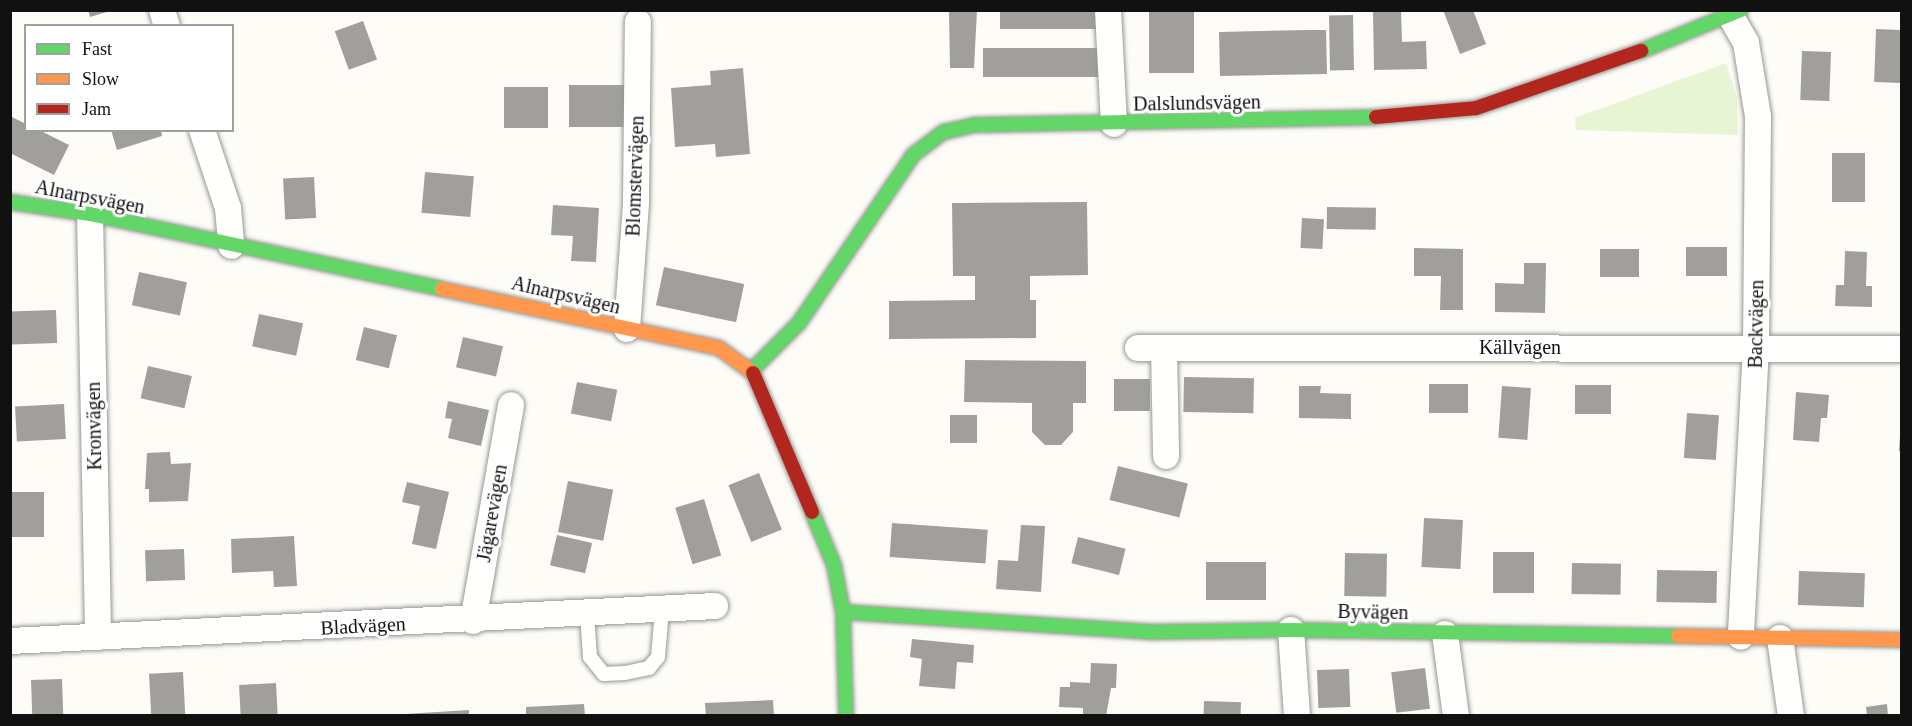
<!DOCTYPE html>
<meta charset="utf-8">
<style>
body{margin:0}
#map{position:relative;width:1912px;height:726px;overflow:hidden;background:#fdfcf7;font-family:Georgia,serif}
div>[style]{position:absolute}
.green>*{inset:0;background:#e7f5d4}
.building>*{inset:0;background:#a19f9c;transform-origin:0 0}
.roads{filter:drop-shadow(0 0 2px #979795) drop-shadow(0 0 2px #979795)}
.lane>*{height:14px;margin:-7px;padding:0 7px;transform-origin:7px;border-radius:7px;background:#fffffe}
.street>*{height:26px;margin:-13px;padding:0 13px;transform-origin:13px;border-radius:13px;background:#fffffe}
.fast>*{height:14px;margin:-7px;padding:0 7px;transform-origin:7px;border-radius:7px;background:#63d668}
.slow>*{height:14px;margin:-7px;padding:0 7px;transform-origin:7px;border-radius:7px;background:#ff974d}
.jam>*{height:14px;margin:-7px;padding:0 7px;transform-origin:7px;border-radius:7px;background:#b3261e}
span{translate:-50% -50%;white-space:nowrap;text-align:center;line-height:1.15;-webkit-text-stroke:6px #fff;paint-order:stroke}
.street-label{font-size:20px;color:#111}
.frame{position:absolute;inset:0;border:12px solid #111;pointer-events:none}
.legend{position:absolute;left:24px;top:24px;width:210px;height:108px;box-sizing:border-box;background:#fff;border:2px solid #a0a0a0;margin:0;padding:8px 10px;list-style:none;font-size:18px;color:#111}
.legend li{display:flex;align-items:center;gap:12px;height:30px}
.legend b{width:30px;border:2px solid #a0a0a0}
</style>
<div id="map">
<div class="green">
<div style="clip-path:polygon(1726px 63px,1737px 98px,1738px 135px,1576px 130px,1575px 118px)"></div>
</div>
<div class="building">
<div style="clip-path:polygon(88px 10px,110px 10px,110px 11px,90px 17px)"></div>
<div style="clip-path:polygon(949px 10px,977px 10px,974px 68px,950px 68px)"></div>
<div style="left:1000px;top:10px;width:100px;height:19px"></div>
<div style="left:1149px;top:10px;width:45px;height:63px"></div>
<div style="clip-path:polygon(1373px 10px,1401px 10px,1402px 42px,1426px 41px,1427px 69px,1374px 70px)"></div>
<div style="clip-path:polygon(1443px 10px,1473px 10px,1486px 44px,1460px 54px)"></div>
<div style="left:1353px;top:15px;width:55px;height:24px;rotate:89deg"></div>
<div style="left:363px;top:21px;width:41px;height:30px;rotate:70deg"></div>
<div style="left:1876px;top:29px;width:26px;height:53px;rotate:2deg"></div>
<div style="clip-path:polygon(1308px 30px,1326px 30px,1327px 74px,1220px 76px,1219px 32px)"></div>
<div style="left:1100px;top:48px;width:29px;height:117px;rotate:90deg"></div>
<div style="left:1802px;top:51px;width:29px;height:49px;rotate:2deg"></div>
<div style="clip-path:polygon(743px 68px,750px 154px,716px 157px,715px 144px,675px 147px,671px 88px,711px 85px,710px 71px)"></div>
<div style="left:569px;top:85px;width:55px;height:42px"></div>
<div style="left:504px;top:87px;width:44px;height:41px"></div>
<div style="clip-path:polygon(10px 116px,26px 124px,26px 130px,39px 130px,69px 145px,54px 175px,10px 153px)"></div>
<div style="clip-path:polygon(111px 130px,161px 130px,162px 136px,117px 150px)"></div>
<div style="left:1832px;top:153px;width:33px;height:49px"></div>
<div style="left:425px;top:172px;width:49px;height:41px;rotate:5deg"></div>
<div style="left:314px;top:177px;width:41px;height:31px;rotate:87deg"></div>
<div style="clip-path:polygon(1087px 202px,1088px 275px,1030px 276px,1030px 300px,1036px 300px,1036px 338px,889px 339px,889px 301px,975px 300px,975px 276px,953px 276px,952px 203px)"></div>
<div style="clip-path:polygon(553px 205px,599px 208px,596px 262px,571px 261px,573px 236px,551px 235px)"></div>
<div style="left:1327px;top:207px;width:49px;height:22px;rotate:1deg"></div>
<div style="left:1302px;top:218px;width:22px;height:30px;rotate:3deg"></div>
<div style="left:1686px;top:247px;width:41px;height:29px"></div>
<div style="clip-path:polygon(1414px 248px,1463px 249px,1463px 310px,1440px 310px,1441px 276px,1414px 276px)"></div>
<div style="left:1600px;top:249px;width:39px;height:28px"></div>
<div style="clip-path:polygon(1845px 251px,1867px 252px,1866px 286px,1872px 286px,1872px 307px,1835px 306px,1836px 285px,1844px 285px)"></div>
<div style="clip-path:polygon(1524px 263px,1546px 263px,1545px 313px,1495px 312px,1495px 283px,1524px 284px)"></div>
<div style="left:664px;top:267px;width:82px;height:39px;rotate:12deg"></div>
<div style="left:139px;top:272px;width:49px;height:34px;rotate:12deg"></div>
<div style="left:56px;top:310px;width:33px;height:46px;rotate:88deg"></div>
<div style="left:259px;top:314px;width:45px;height:33px;rotate:12deg"></div>
<div style="left:364px;top:327px;width:34px;height:34px;rotate:14deg"></div>
<div style="left:463px;top:337px;width:41px;height:31px;rotate:13deg"></div>
<div style="clip-path:polygon(965px 360px,1086px 361px,1086px 403px,1073px 403px,1073px 432px,1061px 445px,1045px 445px,1032px 432px,1032px 403px,964px 402px)"></div>
<div style="left:148px;top:366px;width:45px;height:33px;rotate:13deg"></div>
<div style="left:1184px;top:377px;width:70px;height:35px;rotate:1deg"></div>
<div style="left:1114px;top:379px;width:36px;height:32px"></div>
<div style="left:577px;top:382px;width:41px;height:32px;rotate:11deg"></div>
<div style="left:1429px;top:384px;width:39px;height:29px"></div>
<div style="left:1575px;top:385px;width:36px;height:29px"></div>
<div style="clip-path:polygon(1299px 386px,1321px 386px,1320px 393px,1351px 394px,1351px 419px,1299px 418px)"></div>
<div style="left:1502px;top:386px;width:29px;height:52px;rotate:4deg"></div>
<div style="clip-path:polygon(1796px 392px,1829px 395px,1827px 418px,1821px 418px,1819px 442px,1793px 440px)"></div>
<div style="clip-path:polygon(448px 401px,489px 410px,481px 446px,448px 438px,452px 419px,445px 418px)"></div>
<div style="left:64px;top:404px;width:35px;height:49px;rotate:87deg"></div>
<div style="left:1687px;top:413px;width:32px;height:45px;rotate:4deg"></div>
<div style="left:950px;top:415px;width:27px;height:28px"></div>
<div style="clip-path:polygon(1900px 435px,1902px 435px,1902px 451px,1899px 451px)"></div>
<div style="clip-path:polygon(170px 452px,171px 464px,191px 463px,188px 501px,149px 502px,149px 489px,145px 489px,147px 453px)"></div>
<div style="left:1118px;top:466px;width:72px;height:35px;rotate:14deg"></div>
<div style="left:759px;top:473px;width:61px;height:33px;rotate:68deg"></div>
<div style="left:568px;top:481px;width:46px;height:52px;rotate:11deg"></div>
<div style="clip-path:polygon(407px 482px,449px 492px,436px 549px,412px 544px,420px 506px,402px 502px)"></div>
<div style="left:10px;top:492px;width:34px;height:45px"></div>
<div style="left:704px;top:499px;width:59px;height:30px;rotate:73deg"></div>
<div style="left:1424px;top:518px;width:39px;height:49px;rotate:3deg"></div>
<div style="left:892px;top:523px;width:96px;height:34px;rotate:4deg"></div>
<div style="clip-path:polygon(1021px 525px,1045px 526px,1041px 592px,996px 589px,998px 560px,1018px 561px)"></div>
<div style="left:557px;top:535px;width:36px;height:31px;rotate:13deg"></div>
<div style="clip-path:polygon(294px 536px,297px 586px,274px 587px,273px 571px,232px 573px,231px 539px)"></div>
<div style="left:1078px;top:537px;width:49px;height:27px;rotate:14deg"></div>
<div style="left:184px;top:549px;width:31px;height:39px;rotate:88deg"></div>
<div style="left:1493px;top:552px;width:41px;height:41px"></div>
<div style="left:1345px;top:553px;width:42px;height:43px;rotate:1deg"></div>
<div style="left:1206px;top:562px;width:60px;height:38px"></div>
<div style="left:1572px;top:563px;width:49px;height:31px;rotate:1deg"></div>
<div style="left:1657px;top:570px;width:60px;height:32px;rotate:1deg"></div>
<div style="left:1799px;top:571px;width:66px;height:34px;rotate:2deg"></div>
<div style="clip-path:polygon(912px 639px,974px 645px,973px 663px,957px 662px,955px 689px,919px 686px,922px 659px,910px 657px)"></div>
<div style="clip-path:polygon(1091px 663px,1117px 664px,1116px 688px,1111px 688px,1106px 716px,1083px 716px,1083px 708px,1059px 707px,1060px 687px,1070px 687px,1070px 682px,1090px 683px)"></div>
<div style="left:1425px;top:668px;width:41px;height:34px;rotate:83deg"></div>
<div style="left:1349px;top:669px;width:38px;height:32px;rotate:88deg"></div>
<div style="left:183px;top:672px;width:44px;height:34px;rotate:87deg"></div>
<div style="left:62px;top:679px;width:37px;height:31px;rotate:88deg"></div>
<div style="left:276px;top:683px;width:33px;height:37px;rotate:87deg"></div>
<div style="clip-path:polygon(773px 700px,774px 716px,706px 716px,705px 703px)"></div>
<div style="left:1204px;top:701px;width:37px;height:15px;rotate:2deg"></div>
<div style="clip-path:polygon(584px 704px,585px 716px,526px 716px,526px 707px)"></div>
<div style="clip-path:polygon(1887px 704px,1888px 716px,1867px 716px,1866px 707px)"></div>
<div style="clip-path:polygon(469px 710px,469px 716px,405px 716px,405px 714px)"></div>
</div>
<div class="roads">
<div class="lane">
<div style="left:587px;top:614px;width:43px;rotate:86deg"></div>
<div style="left:590px;top:657px;width:22px;rotate:51deg"></div>
<div style="left:604px;top:674px;width:21px;rotate:-3deg"></div>
<div style="left:625px;top:673px;width:25px;rotate:-12deg"></div>
<div style="left:649px;top:668px;width:14px;rotate:-51deg"></div>
<div style="left:658px;top:657px;width:48px;rotate:-85.2deg"></div>
</div>
<div class="street">
<div style="left:162px;top:10px;width:17px;rotate:73deg"></div>
<div style="left:1108px;top:10px;width:114px;rotate:87deg"></div>
<div style="left:1730px;top:15px;width:32px;rotate:60deg"></div>
<div style="left:1746px;top:43px;width:74px;rotate:80.7deg"></div>
<div style="left:1758px;top:116px;width:231px;rotate:90.5deg"></div>
<div style="left:1756px;top:347px;width:290px;rotate:93deg"></div>
<div style="left:202px;top:130px;width:82px;rotate:71.6deg"></div>
<div style="left:228px;top:208px;width:38px;rotate:85deg"></div>
<div style="left:90px;top:214px;width:423px;rotate:88.9deg"></div>
<div style="left:627px;top:329px;width:127px;rotate:-85.9deg"></div>
<div style="left:636px;top:202px;width:180px;rotate:-89.4deg"></div>
<div style="left:1138px;top:348px;width:764px;rotate:0.07deg"></div>
<div style="left:1164px;top:348px;width:108px;rotate:88.9deg"></div>
<div style="left:473px;top:621px;width:219px;rotate:-80deg"></div>
<div style="left:1291px;top:630px;width:86px;rotate:86deg"></div>
<div style="left:1445px;top:634px;width:83px;rotate:82.4deg"></div>
<div style="left:1780px;top:638px;width:79px;rotate:82deg"></div>
<div style="left:10px;top:641px;width:706px;rotate:-2.84deg"></div>
</div>
<div class="fast">
<div style="left:1641px;top:51px;width:108px;rotate:-22.3deg"></div>
<div style="left:10px;top:202px;width:81px;rotate:8.5deg"></div>
<div style="left:90px;top:214px;width:360px;rotate:12deg"></div>
<div style="left:752px;top:370px;width:66px;rotate:-45deg"></div>
<div style="left:799px;top:323px;width:203px;rotate:-55.8deg"></div>
<div style="left:913px;top:155px;width:39px;rotate:-37deg"></div>
<div style="left:944px;top:132px;width:31px;rotate:-13deg"></div>
<div style="left:974px;top:125px;width:402px;rotate:-1.1deg"></div>
<div style="left:812px;top:512px;width:57px;rotate:67.5deg"></div>
<div style="left:834px;top:565px;width:48px;rotate:79.2deg"></div>
<div style="left:843px;top:612px;width:104px;rotate:88.3deg"></div>
<div style="left:843px;top:612px;width:310px;rotate:3.7deg"></div>
<div style="left:1152px;top:632px;width:139px;rotate:-0.8deg"></div>
<div style="left:1291px;top:630px;width:387px;rotate:0.9deg"></div>
</div>
<div class="slow">
<div style="left:442px;top:289px;width:283px;rotate:12deg"></div>
<div style="left:719px;top:348px;width:42px;rotate:36.3deg"></div>
<div style="left:1678px;top:636px;width:224px;rotate:1deg"></div>
</div>
<div class="jam">
<div style="left:1376px;top:117px;width:100px;rotate:-5.1deg"></div>
<div style="left:1476px;top:108px;width:175px;rotate:-19.1deg"></div>
<div style="left:753px;top:373px;width:151px;rotate:67deg"></div>
</div>
</div>
<div class="street-label">
<span style="left:1197px;top:103px;rotate:-1deg">Dalslundsvägen</span>
<span style="left:635px;top:176px;rotate:-88deg">Blomstervägen</span>
<span style="left:90px;top:197px;rotate:11deg">Alnarpsvägen</span>
<span style="left:566px;top:295px;rotate:13deg">Alnarpsvägen</span>
<span style="left:1756px;top:324px;rotate:-89deg">Backvägen</span>
<span style="left:1520px;top:347px">Källvägen</span>
<span style="left:94px;top:426px;rotate:-91deg">Kronvägen</span>
<span style="left:492px;top:513px;rotate:-80deg">Jägarevägen</span>
<span style="left:1373px;top:612px;rotate:1deg">Byvägen</span>
<span style="left:363px;top:626px;rotate:-3deg">Bladvägen</span>
</div>
<div class="frame"></div>
<ul class="legend">
<li><b style="height:8px;background:#63d668"></b>Fast</li>
<li><b style="height:8px;background:#ff974d"></b>Slow</li>
<li><b style="height:8px;background:#b3261e"></b>Jam</li>
</ul>
</div>
